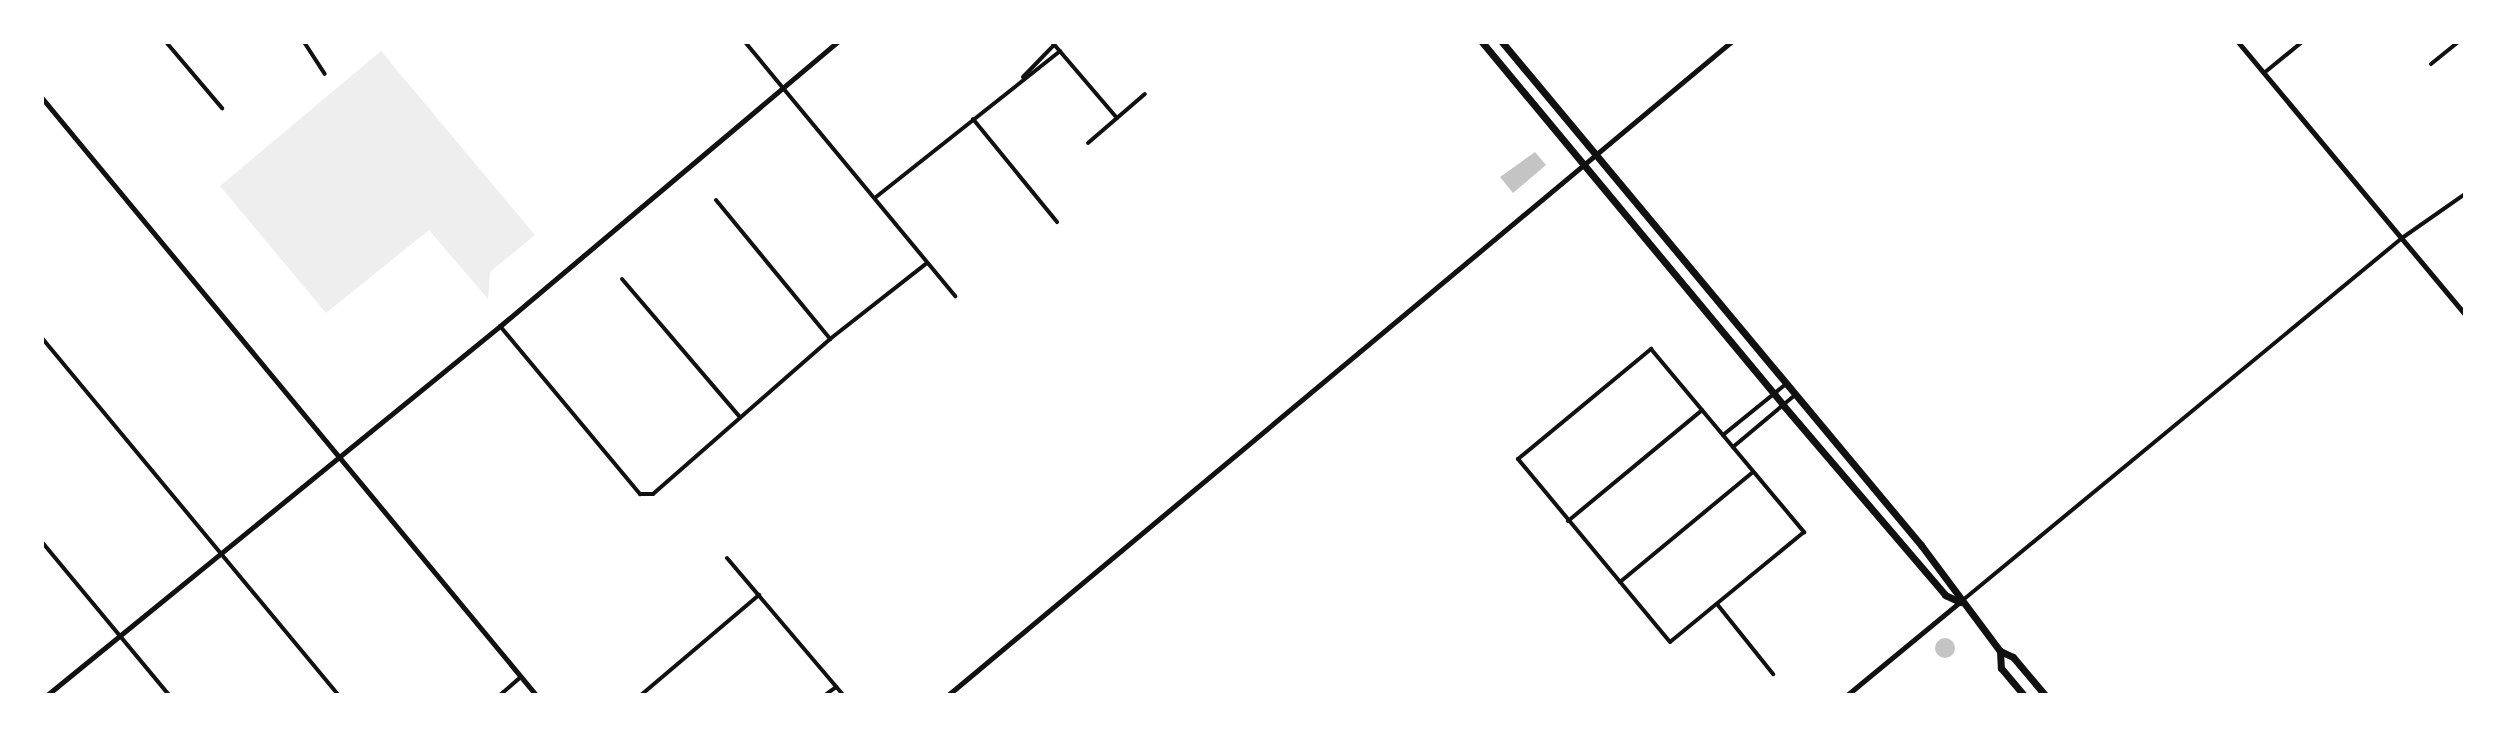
<!DOCTYPE html>
<style>
body{margin:0}
#map{position:relative;width:2507px;height:737px;overflow:hidden;background:#fff;font-family:Rubik,sans-serif}
div>[style]{position:absolute}
.green>*{inset:0;background:#eee}
.building>*{inset:0;background:#c4c4c4}
.round{border-radius:50%}
.minor>*{height:4px;margin:-2px;padding:0 2px;transform-origin:2px;border-radius:2px;background:#111}
.tertiary>*{height:5px;margin:-2.5px;padding:0 2.5px;transform-origin:2.5px;border-radius:2.5px;background:#111}
.primary>*{height:7px;margin:-3.5px;padding:0 3.5px;transform-origin:3.5px;border-radius:3.5px;background:#111}
span{translate:-50% -50%;white-space:nowrap;text-align:center;line-height:1.15;-webkit-text-stroke:6px #fff;paint-order:stroke}
.frame{position:absolute;inset:0;border:44px solid #fff;pointer-events:none}
</style>
<div id="map">
<div class="green">
<div style="clip-path:polygon(381px 51px,535px 235px,490px 272px,488px 299px,429px 230px,326px 313px,220px 186px)"></div>
</div>
<div class="building">
<div style="clip-path:polygon(1535px 152px,1546px 165px,1513px 193px,1500px 177px)"></div>
<div class="round" style="left:1935px;top:638px;width:20px;height:20px"></div>
</div>
<div class="minor">
<div style="left:166px;top:42px;width:87px;rotate:49.7deg"></div>
<div style="left:304px;top:42px;width:38px;rotate:57deg"></div>
<div style="left:745px;top:42px;width:330px;rotate:50.4deg"></div>
<div style="left:1052px;top:42px;width:100px;rotate:49.5deg"></div>
<div style="left:2431px;top:64px;width:35px;rotate:-39deg"></div>
<div style="left:2264px;top:73px;width:49px;rotate:-39.2deg"></div>
<div style="left:1023px;top:77px;width:45px;rotate:-45.9deg"></div>
<div style="left:973px;top:119px;width:133px;rotate:50.8deg"></div>
<div style="left:1088px;top:143px;width:75px;rotate:-40.7deg"></div>
<div style="left:876px;top:197px;width:235px;rotate:-38.4deg"></div>
<div style="left:716px;top:200px;width:180px;rotate:50.6deg"></div>
<div style="left:622px;top:279px;width:182px;rotate:49.5deg"></div>
<div style="left:500px;top:326px;width:219px;rotate:50.2deg"></div>
<div style="left:640px;top:494px;width:13px"></div>
<div style="left:653px;top:494px;width:235px;rotate:-41.2deg"></div>
<div style="left:830px;top:339px;width:123px;rotate:-38.1deg"></div>
<div style="left:42px;top:338px;width:464px;rotate:50.3deg"></div>
<div style="left:1651px;top:349px;width:239px;rotate:50.1deg"></div>
<div style="left:1804px;top:532px;width:173px;rotate:140.6deg"></div>
<div style="left:1670px;top:642px;width:238px;rotate:-129.7deg"></div>
<div style="left:1518px;top:459px;width:173px;rotate:-39.6deg"></div>
<div style="left:1723px;top:435px;width:81px;rotate:-39deg"></div>
<div style="left:1733px;top:447px;width:81px;rotate:-40deg"></div>
<div style="left:1568px;top:521px;width:174px;rotate:-39.6deg"></div>
<div style="left:42px;top:542px;width:199px;rotate:50.3deg"></div>
<div style="left:727px;top:558px;width:180px;rotate:49.7deg"></div>
<div style="left:1620px;top:582px;width:173px;rotate:-39.6deg"></div>
<div style="left:1963px;top:600px;width:569px;rotate:-39.51deg"></div>
<div style="left:2402px;top:238px;width:77px;rotate:-34.9deg"></div>
<div style="left:1717px;top:604px;width:90px;rotate:51.3deg"></div>
<div style="left:500px;top:695px;width:28px;rotate:-41deg"></div>
<div style="left:641px;top:695px;width:155px;rotate:-40.3deg"></div>
<div style="left:825px;top:695px;width:14px;rotate:-36deg"></div>
</div>
<div class="tertiary">
<div style="left:2238px;top:42px;width:354px;rotate:50.2deg"></div>
<div style="left:42px;top:98px;width:775px;rotate:50.39deg"></div>
<div style="left:47px;top:695px;width:584px;rotate:-39.17deg"></div>
<div style="left:500px;top:326px;width:441px;rotate:-40.1deg"></div>
<div style="left:948px;top:695px;width:1020px;rotate:-39.83deg"></div>
<div style="left:1847px;top:695px;width:146px;rotate:-39.5deg"></div>
</div>
<div class="primary">
<div style="left:1482px;top:42px;width:472px;rotate:50.3deg"></div>
<div style="left:1783px;top:405px;width:250px;rotate:49.5deg"></div>
<div style="left:1945px;top:595px;width:17px;rotate:25deg"></div>
<div style="left:1502px;top:42px;width:655px;rotate:50.21deg"></div>
<div style="left:1921px;top:545px;width:132px;rotate:53.3deg"></div>
<div style="left:2000px;top:651px;width:14px;rotate:25deg"></div>
<div style="left:2013px;top:657px;width:50px;rotate:49.9deg"></div>
<div style="left:2000px;top:651px;width:17px;rotate:87deg"></div>
<div style="left:2001px;top:668px;width:35px;rotate:50deg"></div>
</div>
<div class="frame"></div>
</div>
